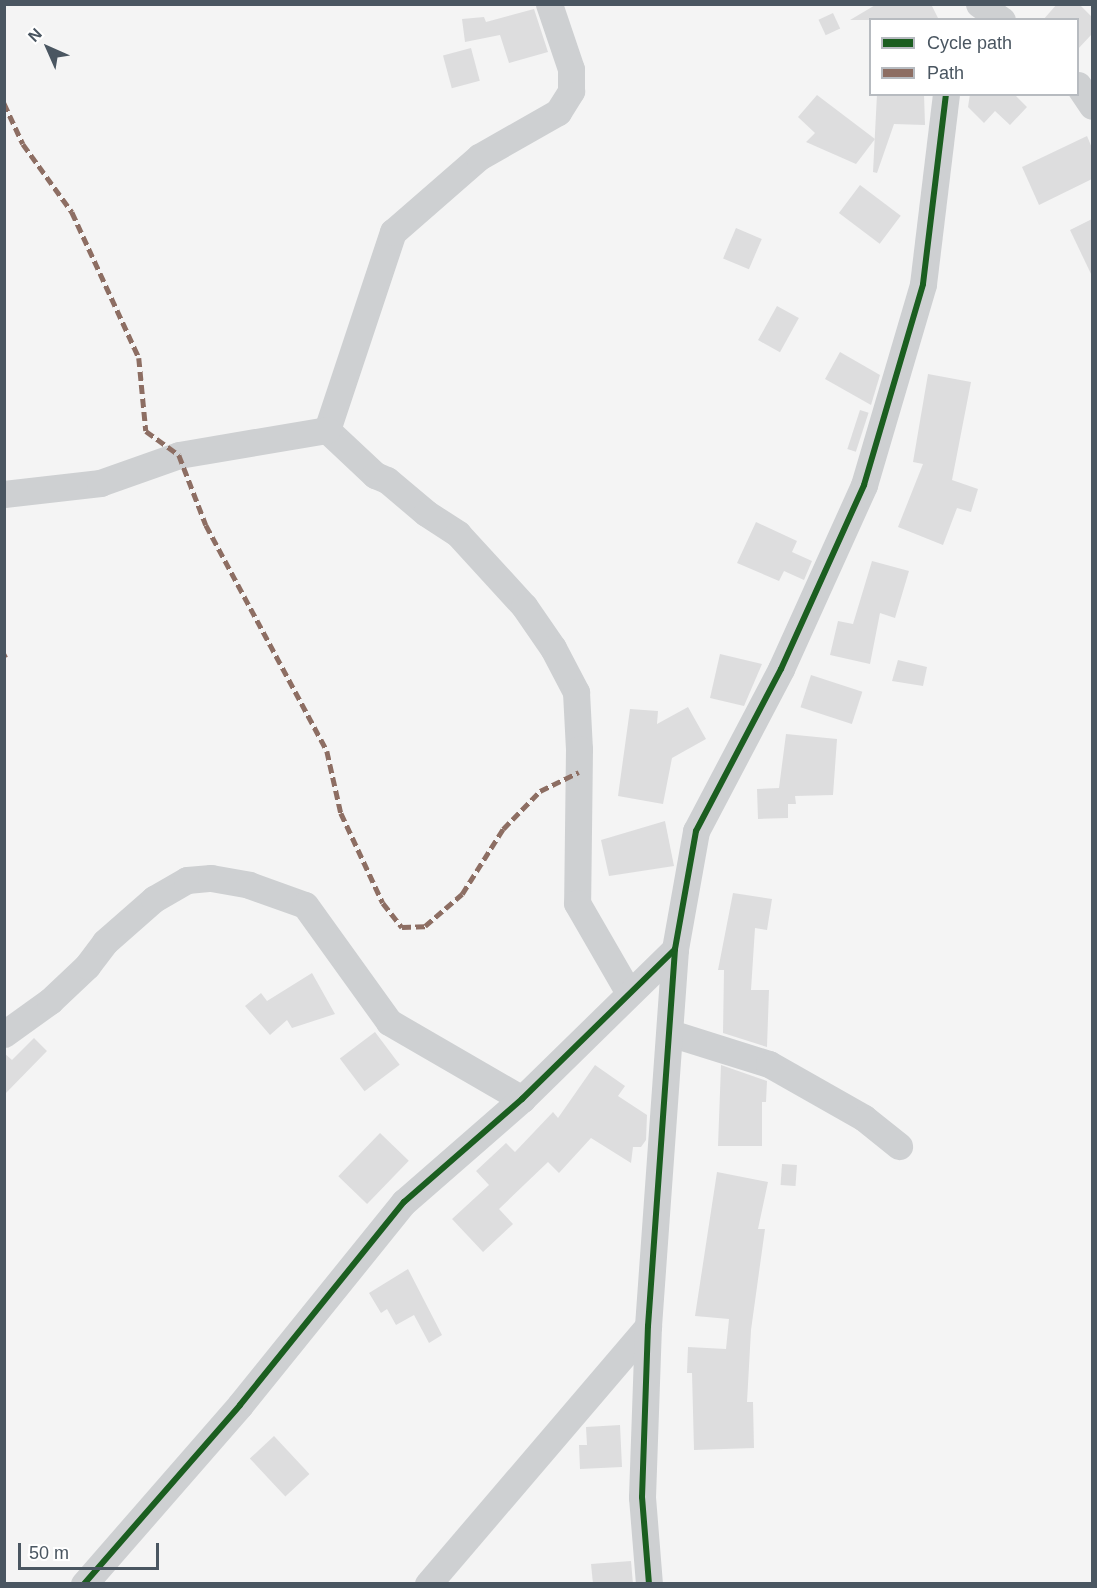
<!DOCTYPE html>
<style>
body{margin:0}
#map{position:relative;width:1097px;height:1588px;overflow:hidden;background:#f4f4f4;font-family:Helvetica,sans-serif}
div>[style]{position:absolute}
.building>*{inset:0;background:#ddddde;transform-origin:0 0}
.minor>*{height:27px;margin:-13.5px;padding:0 13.5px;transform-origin:13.5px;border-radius:13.5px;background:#ced0d2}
.quiet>*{height:4.5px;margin-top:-2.25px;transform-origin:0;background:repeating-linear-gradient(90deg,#8d6e63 0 9px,transparent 0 13.5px)}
.cycleway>*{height:6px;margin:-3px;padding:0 3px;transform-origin:3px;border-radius:3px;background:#1b5e20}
span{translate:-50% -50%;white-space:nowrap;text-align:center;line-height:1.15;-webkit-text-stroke:6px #fff;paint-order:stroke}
.frame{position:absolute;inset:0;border:6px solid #4a5661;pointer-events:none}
.legend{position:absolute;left:869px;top:18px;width:210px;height:78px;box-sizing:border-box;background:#fff;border:2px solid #b7bbc0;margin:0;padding:8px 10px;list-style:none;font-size:18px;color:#4a5661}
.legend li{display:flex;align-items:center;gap:12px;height:30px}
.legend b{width:30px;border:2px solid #b7bbc0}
.north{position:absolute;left:18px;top:18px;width:60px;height:60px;-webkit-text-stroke:4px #fff;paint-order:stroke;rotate:315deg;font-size:16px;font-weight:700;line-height:24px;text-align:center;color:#4a5661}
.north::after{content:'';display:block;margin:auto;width:21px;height:27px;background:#4a5661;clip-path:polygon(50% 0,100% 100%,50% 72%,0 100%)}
.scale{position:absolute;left:18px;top:1543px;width:141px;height:27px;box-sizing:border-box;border:3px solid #4a5661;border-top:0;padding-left:8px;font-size:18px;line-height:21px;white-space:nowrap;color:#4a5661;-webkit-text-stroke:4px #fff;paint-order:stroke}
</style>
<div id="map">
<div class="building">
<div style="clip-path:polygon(877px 4px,931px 4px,939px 20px,850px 20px)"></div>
<div style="clip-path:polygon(1057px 4px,1079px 4px,1092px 17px,1092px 34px,1077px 50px,1077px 20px,1043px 20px)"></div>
<div style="clip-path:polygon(534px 9px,548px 52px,509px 63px,500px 35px,465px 42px,462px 19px,484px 17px,486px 22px)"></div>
<div style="left:833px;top:13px;width:17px;height:16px;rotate:65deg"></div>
<div style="left:471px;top:48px;width:34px;height:29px;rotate:75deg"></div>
<div style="clip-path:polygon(877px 94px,924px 94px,925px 125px,894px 124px,877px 173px,873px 172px)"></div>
<div style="clip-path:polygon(970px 94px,1014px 94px,1027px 107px,1010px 125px,995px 111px,984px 123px,968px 107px)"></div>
<div style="clip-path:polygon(817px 95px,875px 139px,856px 164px,806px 142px,815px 133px,798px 117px)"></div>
<div style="clip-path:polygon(1087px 136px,1092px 148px,1092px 179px,1039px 205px,1022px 167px)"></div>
<div style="left:860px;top:185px;width:51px;height:35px;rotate:37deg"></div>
<div style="clip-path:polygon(1092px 219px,1092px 276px,1070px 230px)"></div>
<div style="left:736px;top:228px;width:28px;height:33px;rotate:23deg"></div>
<div style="left:777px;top:306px;width:25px;height:39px;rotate:29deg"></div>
<div style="clip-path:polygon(840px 352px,880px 375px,871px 405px,825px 379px)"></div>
<div style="clip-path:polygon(928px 374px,971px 382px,952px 480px,978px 489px,971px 512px,957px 508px,943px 545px,898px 527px,923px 464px,913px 462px)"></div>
<div style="left:860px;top:410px;width:9px;height:41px;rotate:18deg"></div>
<div style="clip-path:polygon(756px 522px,797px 541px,792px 552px,812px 561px,804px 580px,784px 571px,779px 581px,737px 563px)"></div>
<div style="clip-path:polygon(872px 561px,909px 571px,895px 618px,880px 613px,870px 664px,830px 655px,838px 621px,853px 624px)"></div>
<div style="clip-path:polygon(720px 654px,762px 664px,744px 706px,710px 698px)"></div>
<div style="clip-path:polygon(898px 660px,927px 667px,923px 686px,892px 681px)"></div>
<div style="left:811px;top:675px;width:54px;height:34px;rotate:18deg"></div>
<div style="clip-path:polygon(688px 707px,706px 739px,672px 758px,663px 804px,618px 796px,630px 709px,658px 711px,657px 724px)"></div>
<div style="clip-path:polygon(786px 734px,837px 739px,833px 795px,795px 796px,796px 804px,788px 804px,788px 818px,758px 819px,757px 789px,779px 788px)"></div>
<div style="clip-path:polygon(665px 821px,674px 866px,609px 876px,601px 840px)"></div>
<div style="clip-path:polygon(733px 893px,772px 899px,767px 930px,755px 928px,751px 990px,769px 990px,767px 1047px,723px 1033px,724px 970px,718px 970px)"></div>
<div style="clip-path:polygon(312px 973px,335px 1014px,292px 1028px,287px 1020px,270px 1035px,245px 1006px,261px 993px,267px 1001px)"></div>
<div style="left:375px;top:1032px;width:41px;height:44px;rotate:53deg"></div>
<div style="clip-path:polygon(34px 1038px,47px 1051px,4px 1095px,4px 1053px,12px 1060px)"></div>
<div style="clip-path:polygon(595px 1065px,625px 1086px,618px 1096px,647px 1115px,646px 1140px,641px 1147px,633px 1147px,631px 1163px,591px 1138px,559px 1173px,548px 1162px,499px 1209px,513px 1224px,483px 1252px,452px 1219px,489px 1185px,476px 1171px,506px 1143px,515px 1152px,553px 1112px,558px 1118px)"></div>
<div style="clip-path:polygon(721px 1065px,767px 1081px,766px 1102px,762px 1102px,762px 1146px,718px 1146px)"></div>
<div style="left:380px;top:1133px;width:40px;height:60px;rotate:44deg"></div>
<div style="left:782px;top:1164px;width:15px;height:21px;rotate:4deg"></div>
<div style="clip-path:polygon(717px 1172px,768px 1182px,758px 1229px,765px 1229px,751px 1330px,747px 1402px,753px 1402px,754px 1448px,694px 1450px,692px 1373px,687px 1373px,688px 1347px,726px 1349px,729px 1319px,695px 1316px)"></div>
<div style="clip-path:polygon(408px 1269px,442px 1335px,429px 1343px,414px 1315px,396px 1325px,387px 1309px,381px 1313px,369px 1293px)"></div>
<div style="clip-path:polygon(620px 1425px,622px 1467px,580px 1469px,579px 1445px,587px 1445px,586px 1427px)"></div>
<div style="left:274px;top:1436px;width:52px;height:33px;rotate:47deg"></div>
<div style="clip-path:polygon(631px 1561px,633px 1584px,593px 1584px,591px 1564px)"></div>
</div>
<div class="minor">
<div style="left:979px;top:4px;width:28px;rotate:35deg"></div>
<div style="left:1078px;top:85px;width:25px;rotate:56deg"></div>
<div style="left:327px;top:430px;width:66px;rotate:43.2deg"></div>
<div style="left:375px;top:475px;width:13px;rotate:23deg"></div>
<div style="left:387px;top:480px;width:51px;rotate:40.2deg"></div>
<div style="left:426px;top:513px;width:38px;rotate:33deg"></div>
<div style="left:458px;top:534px;width:98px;rotate:47.5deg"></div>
<div style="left:524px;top:606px;width:51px;rotate:55.4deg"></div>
<div style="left:553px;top:648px;width:50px;rotate:62.4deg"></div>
<div style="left:576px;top:692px;width:57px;rotate:87deg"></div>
<div style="left:579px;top:749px;width:154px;rotate:90.7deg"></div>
<div style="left:577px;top:903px;width:104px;rotate:60deg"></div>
<div style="left:327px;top:430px;width:209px;rotate:-71.6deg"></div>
<div style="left:393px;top:232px;width:114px;rotate:-41.1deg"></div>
<div style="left:479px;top:157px;width:91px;rotate:-29.7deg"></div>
<div style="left:558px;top:112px;width:25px;rotate:-58deg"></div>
<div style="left:571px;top:91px;width:22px;rotate:-90deg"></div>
<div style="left:571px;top:69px;width:69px;rotate:-108.7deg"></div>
<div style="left:4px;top:494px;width:97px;rotate:-6.5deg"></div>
<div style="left:100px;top:483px;width:84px;rotate:-19.5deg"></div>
<div style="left:179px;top:455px;width:150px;rotate:-9.6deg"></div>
<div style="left:670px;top:1033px;width:104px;rotate:17.4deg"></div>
<div style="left:769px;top:1064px;width:109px;rotate:29.6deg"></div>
<div style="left:864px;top:1118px;width:45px;rotate:38.7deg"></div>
<div style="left:4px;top:1034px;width:57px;rotate:-35.7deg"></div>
<div style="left:50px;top:1001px;width:51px;rotate:-43.4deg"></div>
<div style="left:87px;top:966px;width:30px;rotate:-53deg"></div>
<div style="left:105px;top:942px;width:65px;rotate:-41.3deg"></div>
<div style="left:154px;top:899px;width:38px;rotate:-30deg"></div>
<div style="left:187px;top:880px;width:24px;rotate:-5deg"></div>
<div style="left:211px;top:878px;width:39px;rotate:10deg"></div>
<div style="left:249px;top:885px;width:59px;rotate:19.7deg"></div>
<div style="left:305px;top:905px;width:144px;rotate:54.3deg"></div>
<div style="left:389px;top:1022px;width:154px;rotate:30.1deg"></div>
<div style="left:84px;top:1584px;width:237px;rotate:-48.9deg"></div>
<div style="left:240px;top:1405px;width:261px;rotate:-51.1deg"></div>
<div style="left:404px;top:1202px;width:157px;rotate:-41.1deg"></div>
<div style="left:522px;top:1099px;width:214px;rotate:-44.4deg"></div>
<div style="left:428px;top:1584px;width:339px;rotate:-49.5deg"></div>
<div style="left:649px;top:1584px;width:87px;rotate:-94.6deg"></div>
<div style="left:642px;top:1497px;width:171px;rotate:-88deg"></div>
<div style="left:648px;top:1326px;width:378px;rotate:-85.9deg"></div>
<div style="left:675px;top:949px;width:120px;rotate:-79.9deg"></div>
<div style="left:696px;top:831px;width:183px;rotate:-62.3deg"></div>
<div style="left:781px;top:669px;width:202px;rotate:-65.7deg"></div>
<div style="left:864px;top:485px;width:209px;rotate:-73.6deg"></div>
<div style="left:923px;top:284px;width:191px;rotate:-83.1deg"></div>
</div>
<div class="quiet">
<div style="left:4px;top:103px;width:45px;rotate:65.1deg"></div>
<div style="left:23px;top:144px;width:84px;rotate:54.2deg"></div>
<div style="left:72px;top:212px;width:161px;rotate:65.3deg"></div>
<div style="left:139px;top:358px;width:73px;rotate:84.5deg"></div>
<div style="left:146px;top:431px;width:41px;rotate:36deg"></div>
<div style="left:179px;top:455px;width:75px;rotate:68.9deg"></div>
<div style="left:206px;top:525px;width:256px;rotate:61.8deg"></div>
<div style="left:327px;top:751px;width:64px;rotate:77.3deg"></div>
<div style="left:341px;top:813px;width:99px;rotate:65deg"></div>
<div style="left:383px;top:903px;width:31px;rotate:52deg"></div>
<div style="left:402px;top:927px;width:23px;rotate:-2deg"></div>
<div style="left:425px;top:926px;width:49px;rotate:-40.9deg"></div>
<div style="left:462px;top:894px;width:77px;rotate:-57.8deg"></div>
<div style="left:503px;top:829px;width:53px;rotate:-45.8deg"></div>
<div style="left:540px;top:791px;width:43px;rotate:-26deg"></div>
<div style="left:4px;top:654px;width:4px;rotate:63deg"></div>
</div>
<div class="cycleway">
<div style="left:84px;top:1584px;width:237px;rotate:-48.9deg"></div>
<div style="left:240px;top:1405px;width:261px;rotate:-51.1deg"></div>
<div style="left:404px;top:1202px;width:157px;rotate:-41.1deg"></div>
<div style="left:522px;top:1099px;width:214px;rotate:-44.4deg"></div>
<div style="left:649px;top:1584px;width:87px;rotate:-94.6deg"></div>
<div style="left:642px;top:1497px;width:171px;rotate:-88deg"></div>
<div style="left:648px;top:1326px;width:378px;rotate:-85.9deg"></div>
<div style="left:675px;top:949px;width:120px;rotate:-79.9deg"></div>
<div style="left:696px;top:831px;width:183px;rotate:-62.3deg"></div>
<div style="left:781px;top:669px;width:202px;rotate:-65.7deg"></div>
<div style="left:864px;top:485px;width:209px;rotate:-73.6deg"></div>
<div style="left:923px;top:284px;width:191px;rotate:-83.1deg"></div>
</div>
<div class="frame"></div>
<ul class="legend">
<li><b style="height:8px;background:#1b5e20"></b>Cycle path</li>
<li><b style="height:8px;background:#8d6e63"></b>Path</li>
</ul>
<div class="north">N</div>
<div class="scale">50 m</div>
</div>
